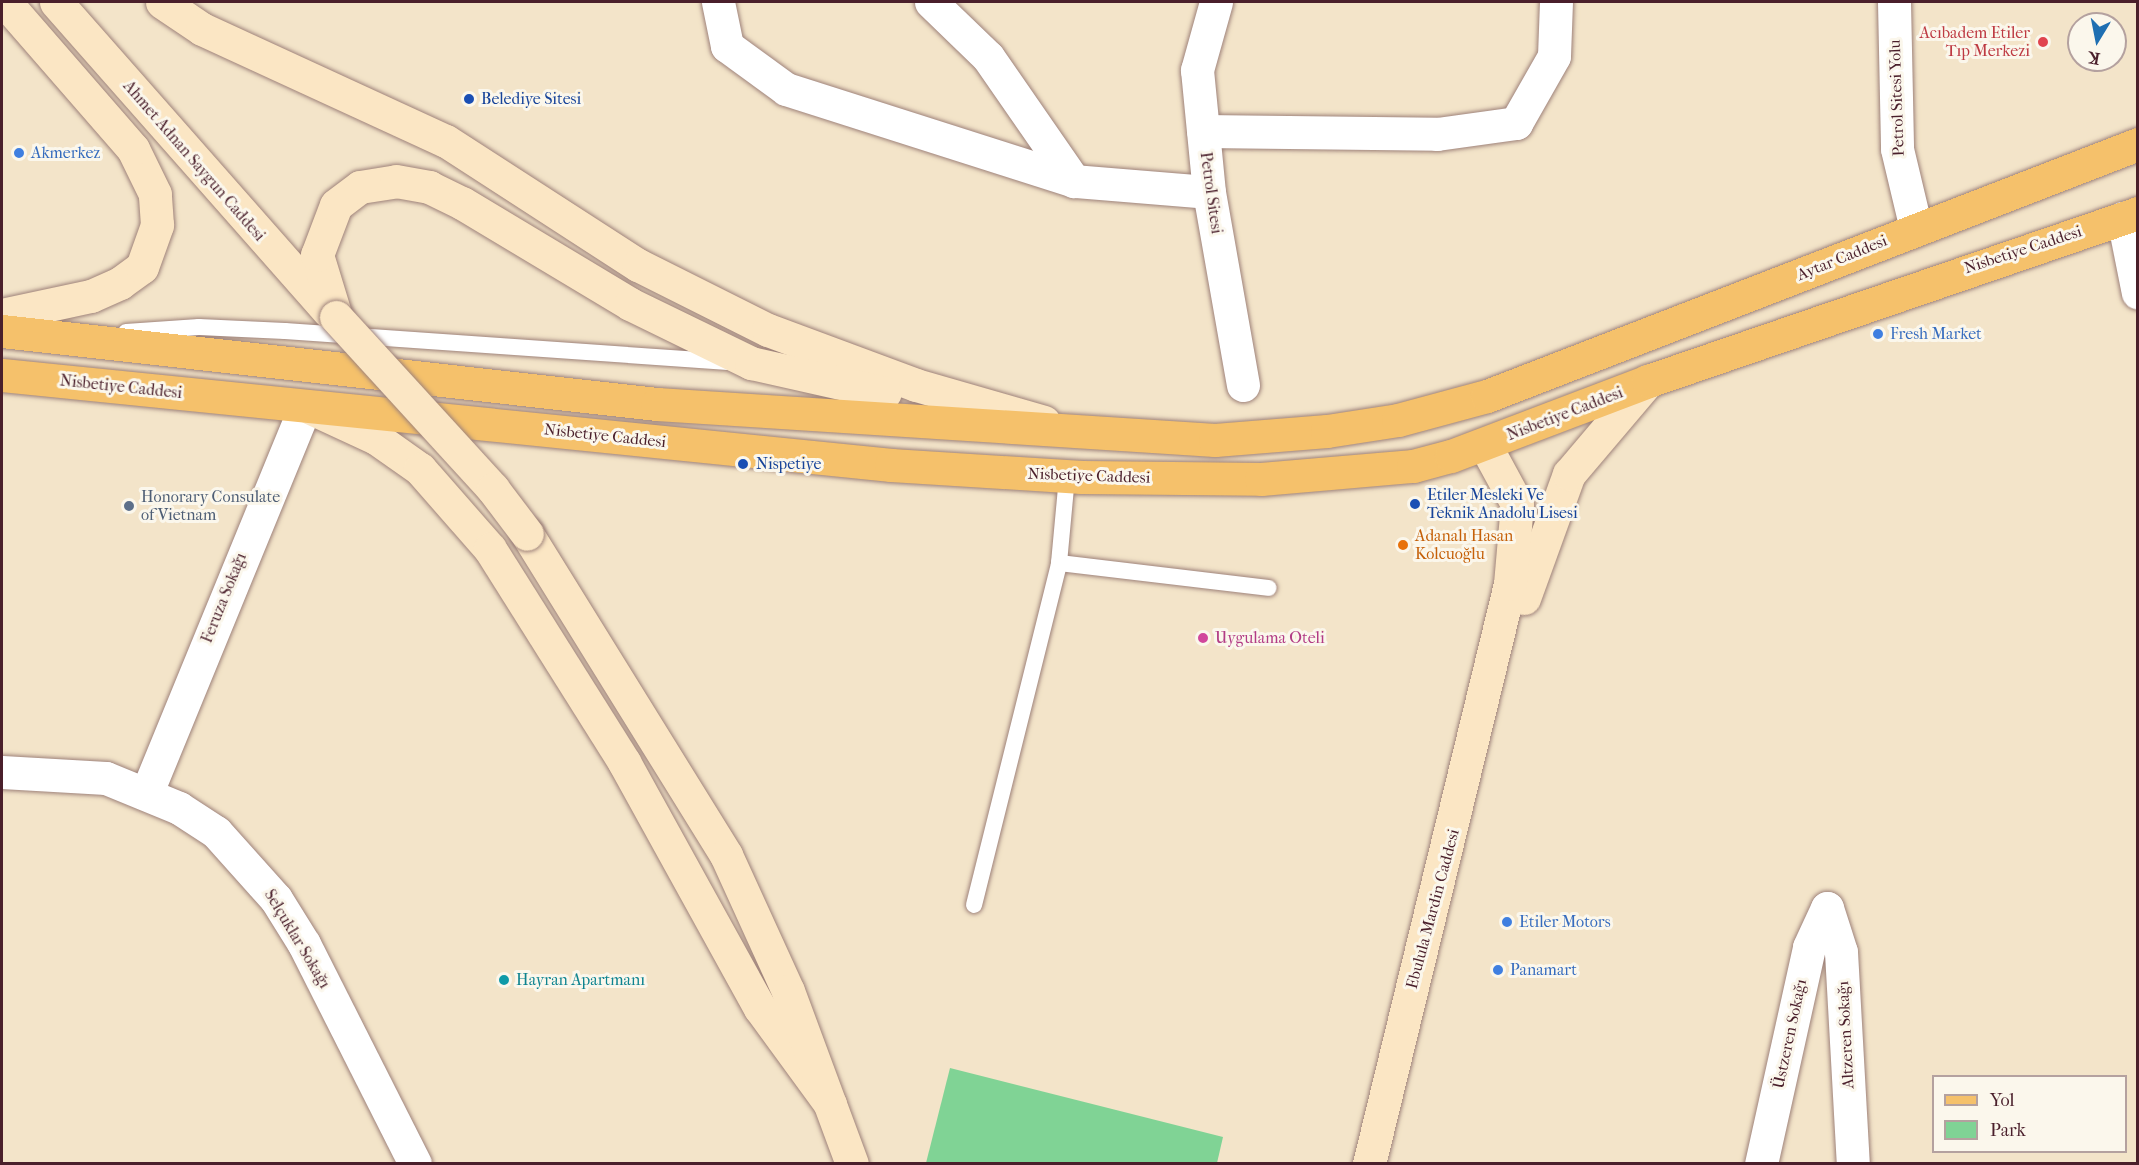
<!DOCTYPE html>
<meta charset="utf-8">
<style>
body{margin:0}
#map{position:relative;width:2139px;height:1165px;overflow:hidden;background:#f3e4c9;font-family:"IM FELL French Canon",serif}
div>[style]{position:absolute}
.green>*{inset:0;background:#80d395}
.roads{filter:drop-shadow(0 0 2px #9e827a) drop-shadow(0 0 2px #9e827a)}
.service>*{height:16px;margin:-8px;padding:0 8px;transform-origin:8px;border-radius:8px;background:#fff}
.minor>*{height:33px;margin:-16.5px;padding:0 16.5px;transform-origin:16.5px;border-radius:16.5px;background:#fff}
.secondary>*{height:33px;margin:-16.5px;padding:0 16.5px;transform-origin:16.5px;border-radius:16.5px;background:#fbe6c4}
.primary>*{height:33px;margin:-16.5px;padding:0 16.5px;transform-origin:16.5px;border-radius:16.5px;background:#f5c16b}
.bridges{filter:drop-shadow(0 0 2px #9e827a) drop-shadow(0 0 2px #9e827a)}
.secondary-bridge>*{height:33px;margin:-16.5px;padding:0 16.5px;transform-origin:16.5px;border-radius:16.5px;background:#fbe6c4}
.dots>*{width:16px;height:16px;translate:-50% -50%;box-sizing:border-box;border:3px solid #fbf7ec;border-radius:50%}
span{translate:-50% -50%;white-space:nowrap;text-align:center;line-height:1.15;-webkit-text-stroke:6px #fbf7ec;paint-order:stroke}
.health-label{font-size:16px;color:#be3a42}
.right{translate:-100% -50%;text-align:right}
.street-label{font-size:16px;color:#4a1f2b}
.transit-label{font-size:16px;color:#164399}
.left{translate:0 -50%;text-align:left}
.shop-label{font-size:16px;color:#366cbe}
.service-label{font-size:16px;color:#4e5e75}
.food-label{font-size:16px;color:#c56008}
.hotel-label{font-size:16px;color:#b23c85}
.culture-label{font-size:16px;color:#0d838f}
.frame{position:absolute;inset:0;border:3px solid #4a1f2b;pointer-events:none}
.legend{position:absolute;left:1932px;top:1075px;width:195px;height:78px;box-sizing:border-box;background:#fbf7ec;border:2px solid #b4a19f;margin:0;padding:8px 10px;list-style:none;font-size:18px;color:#4a1f2b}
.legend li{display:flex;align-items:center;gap:12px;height:30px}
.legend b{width:30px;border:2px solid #b4a19f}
.north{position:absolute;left:2067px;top:12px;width:60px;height:60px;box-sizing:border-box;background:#fbf7ec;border:2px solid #b4a19f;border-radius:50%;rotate:190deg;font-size:16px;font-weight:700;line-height:24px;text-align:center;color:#4a1f2b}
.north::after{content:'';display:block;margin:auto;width:21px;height:27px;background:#1f6fb2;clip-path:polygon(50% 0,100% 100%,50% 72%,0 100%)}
</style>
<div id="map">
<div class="green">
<div style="clip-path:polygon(950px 1068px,1223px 1137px,1217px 1163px,926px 1163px)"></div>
</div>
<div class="roads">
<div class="service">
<div style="left:126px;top:332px;width:73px;rotate:-3.9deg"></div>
<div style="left:199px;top:327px;width:86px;rotate:2.7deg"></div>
<div style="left:285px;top:331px;width:448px;rotate:4deg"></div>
<div style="left:1059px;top:563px;width:211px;rotate:6.8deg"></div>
<div style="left:974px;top:905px;width:352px;rotate:-76deg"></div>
<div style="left:1059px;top:563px;width:87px;rotate:-84.7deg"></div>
</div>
<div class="minor">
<div style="left:718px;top:2px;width:45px;rotate:78.4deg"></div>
<div style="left:727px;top:46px;width:73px;rotate:36.1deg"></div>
<div style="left:786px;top:89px;width:302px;rotate:17.7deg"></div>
<div style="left:1074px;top:181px;width:135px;rotate:4.7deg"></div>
<div style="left:931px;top:2px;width:79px;rotate:44deg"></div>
<div style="left:988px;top:57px;width:151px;rotate:55.3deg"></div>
<div style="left:1216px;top:2px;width:71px;rotate:105.6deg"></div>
<div style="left:1197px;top:70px;width:123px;rotate:84.4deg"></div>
<div style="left:1209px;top:192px;width:196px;rotate:80deg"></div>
<div style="left:1894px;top:2px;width:147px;rotate:88.8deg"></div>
<div style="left:1897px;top:149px;width:82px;rotate:76.6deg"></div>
<div style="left:1203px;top:131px;width:234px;rotate:0.7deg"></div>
<div style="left:1437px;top:134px;width:80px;rotate:-7.9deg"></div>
<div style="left:1516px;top:123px;width:77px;rotate:-60.4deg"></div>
<div style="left:1554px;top:56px;width:54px;rotate:-87.9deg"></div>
<div style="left:2123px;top:218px;width:76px;rotate:78.7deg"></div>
<div style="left:2px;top:772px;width:104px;rotate:3.3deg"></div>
<div style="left:106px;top:778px;width:79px;rotate:22.3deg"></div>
<div style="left:179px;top:808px;width:44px;rotate:33deg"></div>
<div style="left:216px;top:832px;width:90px;rotate:48.2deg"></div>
<div style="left:276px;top:899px;width:53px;rotate:58.1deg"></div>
<div style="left:304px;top:944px;width:246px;rotate:63.2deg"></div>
<div style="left:147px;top:792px;width:417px;rotate:-67.7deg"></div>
<div style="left:1827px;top:908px;width:46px;rotate:72.3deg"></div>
<div style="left:1841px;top:952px;width:212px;rotate:86.8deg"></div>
<div style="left:1761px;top:1164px;width:222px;rotate:-77.5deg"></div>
<div style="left:1809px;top:947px;width:43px;rotate:-65.2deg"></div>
</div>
<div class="secondary">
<div style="left:56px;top:2px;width:412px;rotate:48.6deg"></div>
<div style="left:162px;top:2px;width:48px;rotate:34deg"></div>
<div style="left:202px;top:29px;width:268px;rotate:24.7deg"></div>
<div style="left:446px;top:141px;width:229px;rotate:32.9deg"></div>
<div style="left:638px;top:265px;width:145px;rotate:26.6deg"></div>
<div style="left:768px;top:330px;width:158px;rotate:20.4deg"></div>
<div style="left:916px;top:385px;width:133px;rotate:16.1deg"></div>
<div style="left:2px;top:315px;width:91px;rotate:-12.1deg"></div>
<div style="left:91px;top:296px;width:32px;rotate:-24deg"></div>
<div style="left:120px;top:283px;width:27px;rotate:-36deg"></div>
<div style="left:142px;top:267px;width:45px;rotate:-70.3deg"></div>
<div style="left:157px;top:225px;width:31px;rotate:-94deg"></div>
<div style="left:155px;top:194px;width:50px;rotate:-116.1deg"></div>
<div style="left:133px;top:149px;width:195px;rotate:-131deg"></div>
<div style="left:336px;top:317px;width:65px;rotate:-107deg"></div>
<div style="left:317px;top:255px;width:53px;rotate:-69.2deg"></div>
<div style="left:336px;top:205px;width:30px;rotate:-37deg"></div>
<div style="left:360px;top:187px;width:36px;rotate:-9deg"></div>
<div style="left:396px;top:181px;width:34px;rotate:10deg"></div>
<div style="left:429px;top:187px;width:37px;rotate:26deg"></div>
<div style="left:462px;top:203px;width:196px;rotate:31deg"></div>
<div style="left:630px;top:304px;width:135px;rotate:26deg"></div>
<div style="left:751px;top:363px;width:137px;rotate:12.6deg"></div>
<div style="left:311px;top:408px;width:72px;rotate:24.8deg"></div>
<div style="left:376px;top:438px;width:54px;rotate:35.2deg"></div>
<div style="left:420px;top:469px;width:106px;rotate:48.8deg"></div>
<div style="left:490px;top:549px;width:252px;rotate:57.8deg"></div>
<div style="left:624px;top:762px;width:281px;rotate:61.1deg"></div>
<div style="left:760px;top:1008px;width:119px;rotate:53.9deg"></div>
<div style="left:527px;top:534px;width:378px;rotate:58.2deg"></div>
<div style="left:726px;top:855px;width:149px;rotate:65.5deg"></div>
<div style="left:788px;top:991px;width:184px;rotate:69.7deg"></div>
<div style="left:1524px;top:598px;width:132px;rotate:-70.1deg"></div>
<div style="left:1569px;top:474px;width:122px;rotate:-49.7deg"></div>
<div style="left:1369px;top:1164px;width:597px;rotate:-76.34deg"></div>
<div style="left:1510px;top:584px;width:80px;rotate:-85deg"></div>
<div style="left:1517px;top:504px;width:67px;rotate:-118.5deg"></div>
</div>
<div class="primary">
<div style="left:2px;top:331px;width:659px;rotate:6.36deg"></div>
<div style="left:657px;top:404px;width:559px;rotate:3.69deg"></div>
<div style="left:1215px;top:440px;width:112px;rotate:-4.6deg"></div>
<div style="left:1327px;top:431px;width:72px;rotate:-8.8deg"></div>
<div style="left:1398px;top:420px;width:92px;rotate:-15.1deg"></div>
<div style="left:1487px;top:396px;width:698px;rotate:-21.16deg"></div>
<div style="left:2px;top:375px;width:894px;rotate:5.78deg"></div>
<div style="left:891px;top:465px;width:191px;rotate:3.6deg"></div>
<div style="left:1082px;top:477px;width:179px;rotate:0.6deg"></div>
<div style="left:1261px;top:479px;width:153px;rotate:-4.9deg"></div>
<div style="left:1413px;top:466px;width:39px;rotate:-15deg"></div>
<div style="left:1451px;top:456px;width:211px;rotate:-20.8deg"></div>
<div style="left:1648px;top:381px;width:518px;rotate:-18.92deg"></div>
</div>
</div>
<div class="bridges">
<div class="secondary-bridge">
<div style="left:336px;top:317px;width:233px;rotate:47.6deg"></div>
<div style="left:493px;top:489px;width:56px;rotate:52.9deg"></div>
</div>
</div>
<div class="dots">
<div style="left:2043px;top:42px;background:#e0444e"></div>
<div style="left:469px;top:99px;background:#1a4fb4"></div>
<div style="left:19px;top:153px;background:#3f7fe0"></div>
<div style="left:1878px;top:334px;background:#3f7fe0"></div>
<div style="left:743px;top:464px;background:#1a4fb4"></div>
<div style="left:1415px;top:504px;background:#1a4fb4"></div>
<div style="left:129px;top:506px;background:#5c6f8a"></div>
<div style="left:1403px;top:545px;background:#e8710a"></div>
<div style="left:1203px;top:638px;background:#d1479c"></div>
<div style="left:1507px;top:922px;background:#3f7fe0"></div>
<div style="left:1498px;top:970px;background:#3f7fe0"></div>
<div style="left:504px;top:980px;background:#0f9aa8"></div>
</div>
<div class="health-label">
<span class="right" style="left:2030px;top:42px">Acıbadem Etiler<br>Tıp Merkezi</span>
</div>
<div class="street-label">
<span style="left:1897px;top:98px;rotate:-92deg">Petrol Sitesi Yolu</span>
<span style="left:194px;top:161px;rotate:49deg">Ahmet Adnan Saygun Caddesi</span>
<span style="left:1211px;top:193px;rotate:82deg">Petrol Sitesi</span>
<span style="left:2023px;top:250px;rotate:-18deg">Nisbetiye Caddesi</span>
<span style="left:1842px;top:258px;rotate:-22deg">Aytar Caddesi</span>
<span style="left:121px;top:387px;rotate:6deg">Nisbetiye Caddesi</span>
<span style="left:1565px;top:414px;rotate:-21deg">Nisbetiye Caddesi</span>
<span style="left:605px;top:436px;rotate:6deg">Nisbetiye Caddesi</span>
<span style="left:1089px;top:476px;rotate:2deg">Nisbetiye Caddesi</span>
<span style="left:224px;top:598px;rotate:-68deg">Feruza Sokağı</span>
<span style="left:1433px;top:909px;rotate:-75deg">Ebulula Mardin Caddesi</span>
<span style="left:297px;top:939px;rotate:59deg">Selçuklar Sokağı</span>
<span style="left:1790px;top:1034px;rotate:-78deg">Üstzeren Sokağı</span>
<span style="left:1846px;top:1035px;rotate:-93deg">Altzeren Sokağı</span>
</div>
<div class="transit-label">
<span class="left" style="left:481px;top:99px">Belediye Sitesi</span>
<span class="left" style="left:756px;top:464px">Nispetiye</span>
<span class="left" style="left:1427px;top:504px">Etiler Mesleki Ve<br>Teknik Anadolu Lisesi</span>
</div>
<div class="shop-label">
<span class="left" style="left:31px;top:153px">Akmerkez</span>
<span class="left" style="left:1890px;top:334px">Fresh Market</span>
<span class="left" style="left:1519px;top:922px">Etiler Motors</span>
<span class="left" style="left:1510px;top:970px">Panamart</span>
</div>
<div class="service-label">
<span class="left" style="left:141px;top:506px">Honorary Consulate<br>of Vietnam</span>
</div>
<div class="food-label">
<span class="left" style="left:1415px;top:545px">Adanalı Hasan<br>Kolcuoğlu</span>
</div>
<div class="hotel-label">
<span class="left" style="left:1215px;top:638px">Uygulama Oteli</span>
</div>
<div class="culture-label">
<span class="left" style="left:516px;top:980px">Hayran Apartmanı</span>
</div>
<div class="frame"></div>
<ul class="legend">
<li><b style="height:8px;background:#f5c16b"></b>Yol</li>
<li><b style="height:16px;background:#80d395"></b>Park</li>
</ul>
<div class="north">K</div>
</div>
